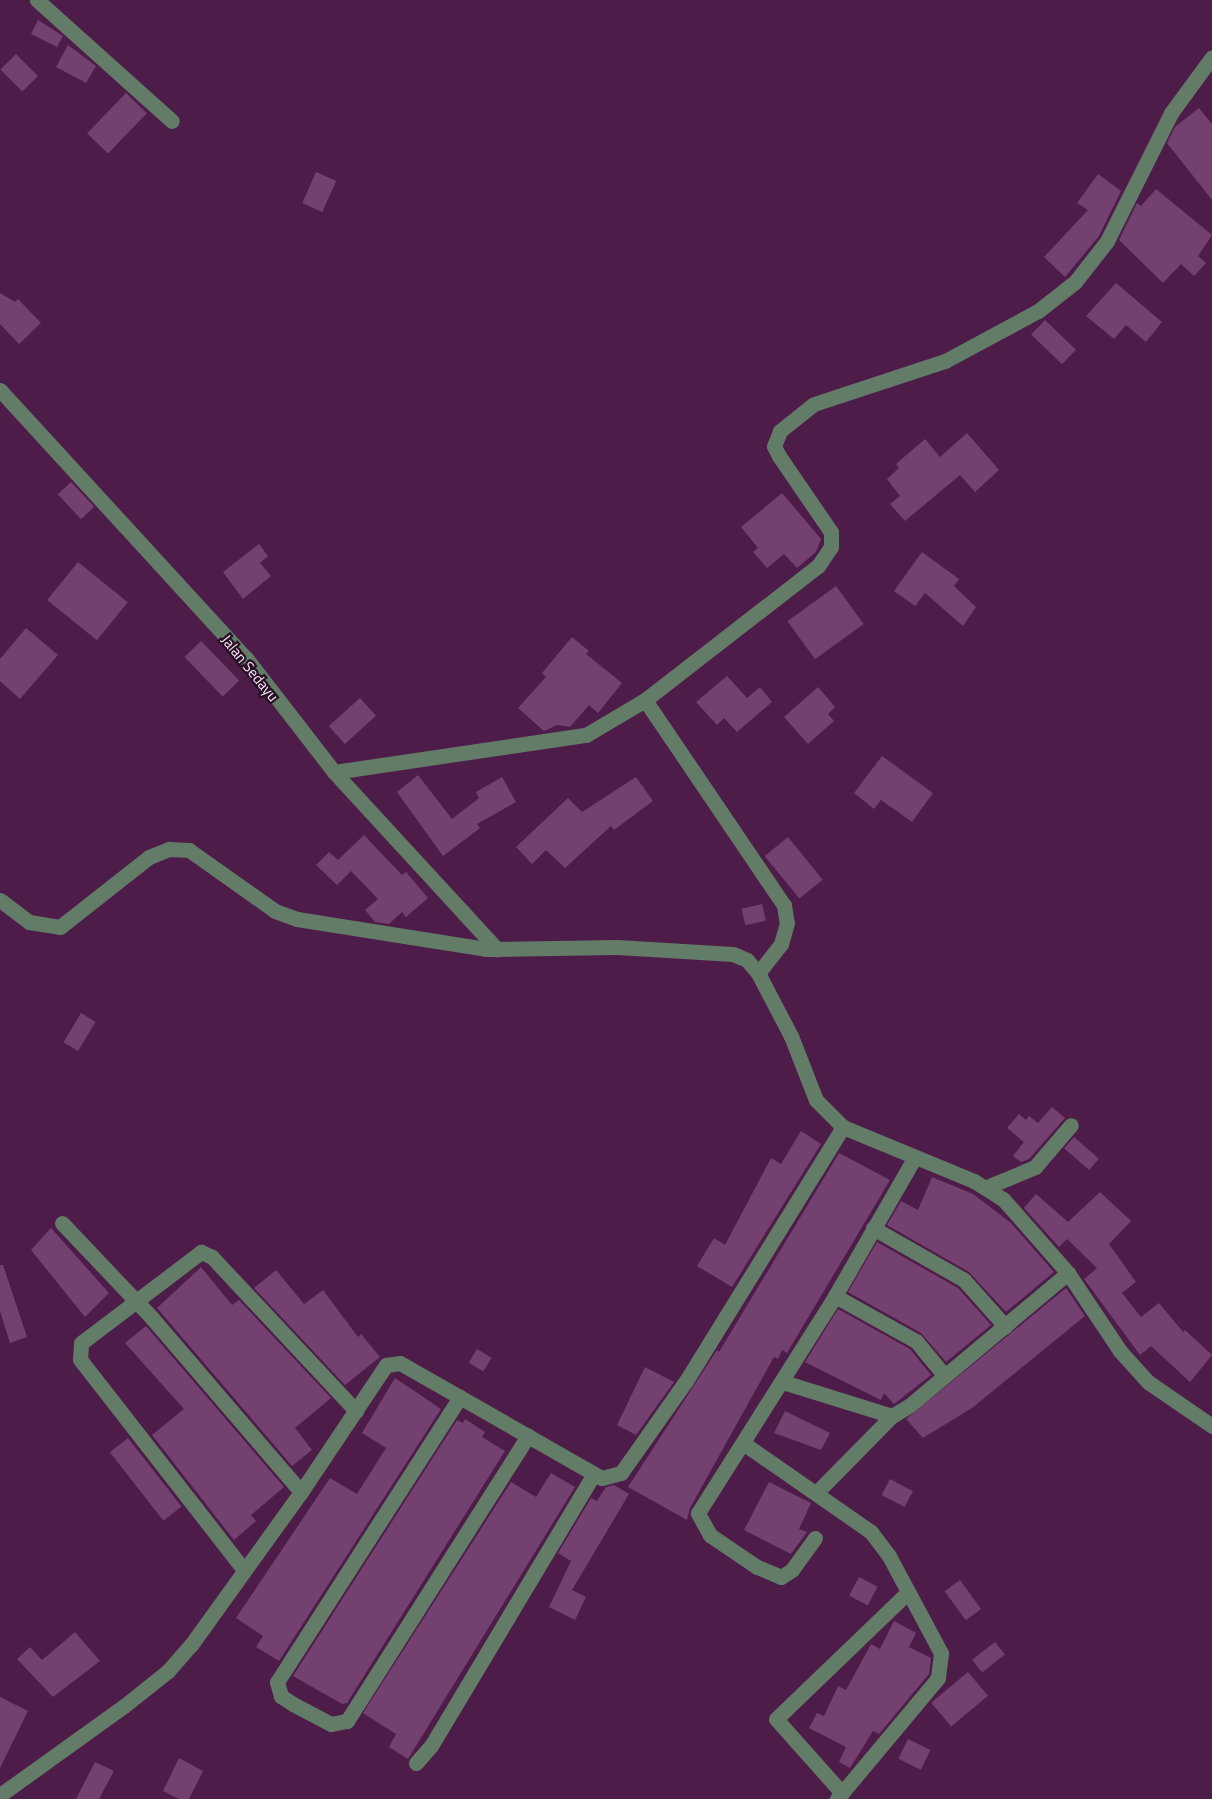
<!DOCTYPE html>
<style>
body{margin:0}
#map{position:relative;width:1212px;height:1799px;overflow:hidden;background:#4d1c49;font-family:"Titillium Web",sans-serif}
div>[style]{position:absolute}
.building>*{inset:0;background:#74406f;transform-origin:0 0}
.minor>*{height:15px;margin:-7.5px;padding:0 7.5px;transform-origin:7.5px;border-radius:7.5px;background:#627c67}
span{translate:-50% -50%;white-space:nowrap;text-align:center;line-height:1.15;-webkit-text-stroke:4.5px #271125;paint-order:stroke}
.street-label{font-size:15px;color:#fde4f9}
</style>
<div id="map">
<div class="building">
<div style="clip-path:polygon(38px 20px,63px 36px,57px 47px,31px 34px)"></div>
<div style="clip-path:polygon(68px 45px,96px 66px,86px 83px,56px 67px)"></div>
<div style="left:16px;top:54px;width:31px;height:22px;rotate:45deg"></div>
<div style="left:126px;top:93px;width:29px;height:56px;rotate:44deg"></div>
<div style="clip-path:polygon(1199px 108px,1212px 124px,1212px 200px,1167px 143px,1175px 127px)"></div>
<div style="left:316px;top:172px;width:22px;height:34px;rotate:24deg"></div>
<div style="clip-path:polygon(1098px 174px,1121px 191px,1099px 236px,1065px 277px,1044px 257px,1088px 210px,1077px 203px)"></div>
<div style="clip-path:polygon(1156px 189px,1212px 235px,1198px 256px,1206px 263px,1194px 276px,1181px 264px,1163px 283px,1119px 240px,1137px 203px,1141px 206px)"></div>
<div style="clip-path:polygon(1116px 283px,1162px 322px,1146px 342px,1126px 325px,1114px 339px,1086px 316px)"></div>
<div style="clip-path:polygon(0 293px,15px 302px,18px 299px,41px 323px,19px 344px,0 324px)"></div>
<div style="left:1045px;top:320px;width:43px;height:20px;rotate:44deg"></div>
<div style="clip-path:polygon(967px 433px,999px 470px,975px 492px,960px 475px,905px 521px,890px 504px,900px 496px,887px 479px,899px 468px,896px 464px,925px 439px,940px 457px)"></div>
<div style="left:71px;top:482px;width:34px;height:18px;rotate:47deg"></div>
<div style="clip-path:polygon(782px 493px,821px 539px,816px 552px,797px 568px,784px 554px,767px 568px,753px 552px,758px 548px,741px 527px)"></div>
<div style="clip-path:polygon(259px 544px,268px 556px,260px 563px,271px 576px,243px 599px,223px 572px)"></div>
<div style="clip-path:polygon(922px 552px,959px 579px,954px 586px,976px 607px,963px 626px,925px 593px,915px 606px,894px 591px)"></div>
<div style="left:78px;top:562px;width:64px;height:49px;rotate:39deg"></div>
<div style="left:836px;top:586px;width:47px;height:60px;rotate:54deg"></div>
<div style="clip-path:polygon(26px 628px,58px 655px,20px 699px,0 681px,0 659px)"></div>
<div style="clip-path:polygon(572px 637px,589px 651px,586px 654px,622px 683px,598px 713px,589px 705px,570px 727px,557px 725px,544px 731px,518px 708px,546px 677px,542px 673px)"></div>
<div style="left:201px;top:641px;width:55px;height:23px;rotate:46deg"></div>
<div style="clip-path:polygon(727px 676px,747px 698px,760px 687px,772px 702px,737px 732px,724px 718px,717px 725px,696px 702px)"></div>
<div style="clip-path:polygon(818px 687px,835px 707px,828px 714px,834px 721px,808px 744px,784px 717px)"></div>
<div style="left:360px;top:698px;width:24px;height:42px;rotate:48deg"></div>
<div style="clip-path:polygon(882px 756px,933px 793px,912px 822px,881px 800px,874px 809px,854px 793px)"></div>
<div style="clip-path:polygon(418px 775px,452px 819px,479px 798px,476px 792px,502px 777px,516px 802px,477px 824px,480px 828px,443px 856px,397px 792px)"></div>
<div style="clip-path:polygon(636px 777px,653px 801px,614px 830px,611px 826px,565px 868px,546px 850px,532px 864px,516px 847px,568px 798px,582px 812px)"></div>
<div style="clip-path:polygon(364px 835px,402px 875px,406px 872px,428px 898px,406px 917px,402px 912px,389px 924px,375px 922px,365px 910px,378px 899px,351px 871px,337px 885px,316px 865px,329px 852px,338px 860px)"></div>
<div style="left:788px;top:837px;width:55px;height:30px;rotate:51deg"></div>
<div style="left:762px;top:904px;width:17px;height:21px;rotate:77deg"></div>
<div style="left:81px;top:1013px;width:17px;height:34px;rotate:31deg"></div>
<div style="clip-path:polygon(1052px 1107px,1065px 1118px,1029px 1159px,1021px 1162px,1013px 1156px,1024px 1142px,1007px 1128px,1019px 1114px,1026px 1120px,1029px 1116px,1038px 1123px)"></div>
<div style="clip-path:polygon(801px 1131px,821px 1144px,732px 1287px,697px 1266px,714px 1238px,725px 1245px,771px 1158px,781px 1164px)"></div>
<div style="left:1074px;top:1137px;width:33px;height:15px;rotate:41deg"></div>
<div style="clip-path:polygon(839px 1153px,890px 1180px,787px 1353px,782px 1350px,778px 1359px,774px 1357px,690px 1508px,687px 1520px,628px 1487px,717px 1350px,719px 1352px)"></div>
<div style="clip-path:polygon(932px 1177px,973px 1194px,1011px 1223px,1054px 1272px,1006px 1312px,969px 1272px,887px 1225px,901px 1201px,918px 1210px)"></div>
<div style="clip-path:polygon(1100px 1192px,1131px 1221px,1109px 1244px,1136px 1282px,1122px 1293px,1141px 1317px,1159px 1303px,1183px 1332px,1185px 1330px,1212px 1355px,1190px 1382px,1151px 1346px,1140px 1355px,1084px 1279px,1097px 1268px,1067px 1239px,1059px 1247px,1024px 1208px,1036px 1194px,1068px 1222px)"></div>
<div style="clip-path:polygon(51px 1228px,109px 1293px,85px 1317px,31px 1250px)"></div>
<div style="clip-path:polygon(877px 1242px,958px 1288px,991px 1325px,946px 1362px,921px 1333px,848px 1292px)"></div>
<div style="clip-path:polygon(0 1265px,3px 1265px,27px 1337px,10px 1343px,0 1311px)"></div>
<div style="clip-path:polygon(201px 1267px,232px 1305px,239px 1300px,331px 1398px,295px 1428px,312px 1450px,292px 1466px,157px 1308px)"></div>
<div style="clip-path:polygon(276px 1270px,304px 1304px,323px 1290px,358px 1337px,361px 1334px,380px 1357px,345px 1385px,254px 1288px)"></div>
<div style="clip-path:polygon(1066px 1288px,1085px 1316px,972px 1408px,923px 1438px,906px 1419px)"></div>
<div style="clip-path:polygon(838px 1309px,910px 1349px,931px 1375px,894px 1404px,884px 1393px,881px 1400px,805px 1362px)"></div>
<div style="clip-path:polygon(146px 1326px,284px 1487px,251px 1515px,256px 1521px,234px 1540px,152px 1435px,184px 1409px,125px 1343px)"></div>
<div style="left:477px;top:1349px;width:17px;height:16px;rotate:31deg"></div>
<div style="clip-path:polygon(645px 1367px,674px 1382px,636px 1435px,617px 1425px)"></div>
<div style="clip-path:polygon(395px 1378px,441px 1409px,279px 1661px,256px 1647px,263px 1636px,236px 1618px,330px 1478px,357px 1494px,386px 1448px,362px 1433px)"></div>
<div style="clip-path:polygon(785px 1411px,830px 1433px,821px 1450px,774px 1433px)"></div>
<div style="clip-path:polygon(465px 1419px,485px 1432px,482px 1437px,505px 1451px,347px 1703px,342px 1704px,293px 1676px,457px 1420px,463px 1423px)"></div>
<div style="left:128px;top:1438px;width:87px;height:23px;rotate:52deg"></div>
<div style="clip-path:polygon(551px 1473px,575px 1487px,408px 1759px,389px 1747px,396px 1734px,363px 1713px,511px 1482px,536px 1497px)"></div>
<div style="left:890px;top:1479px;width:26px;height:18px;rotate:28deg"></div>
<div style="clip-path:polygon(769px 1482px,811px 1503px,799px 1529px,807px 1532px,791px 1554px,744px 1530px)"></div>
<div style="clip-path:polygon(614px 1485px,629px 1494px,572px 1590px,586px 1597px,575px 1620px,549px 1607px,571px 1561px,558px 1553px,591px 1498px,597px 1501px,606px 1487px)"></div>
<div style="left:859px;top:1577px;width:21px;height:21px;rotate:28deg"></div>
<div style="left:960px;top:1580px;width:36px;height:19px;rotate:54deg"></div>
<div style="clip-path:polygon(894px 1621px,916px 1633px,909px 1647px,931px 1658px,929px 1674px,879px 1734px,873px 1731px,850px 1768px,839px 1762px,846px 1747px,809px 1728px,817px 1713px,824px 1716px,838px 1686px,846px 1690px,871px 1644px,880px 1649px)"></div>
<div style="clip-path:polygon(75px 1632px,100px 1661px,53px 1697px,17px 1659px,30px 1647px,42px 1660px)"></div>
<div style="left:995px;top:1642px;width:16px;height:29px;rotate:52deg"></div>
<div style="left:968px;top:1672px;width:31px;height:48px;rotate:50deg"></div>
<div style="clip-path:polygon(0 1697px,28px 1711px,0 1768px)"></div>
<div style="left:908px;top:1739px;width:25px;height:22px;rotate:26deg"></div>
<div style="clip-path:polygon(179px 1758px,203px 1771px,189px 1799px,179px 1799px,163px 1791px)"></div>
<div style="clip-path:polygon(95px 1762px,114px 1771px,99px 1799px,76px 1799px)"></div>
</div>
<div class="minor">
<div style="left:37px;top:0;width:181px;rotate:41.9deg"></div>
<div style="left:0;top:390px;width:364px;rotate:47.5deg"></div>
<div style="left:246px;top:658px;width:144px;rotate:52.3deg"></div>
<div style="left:334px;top:772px;width:241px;rotate:47.4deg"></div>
<div style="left:645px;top:700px;width:248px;rotate:55.9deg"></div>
<div style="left:784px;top:905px;width:18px;rotate:81deg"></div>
<div style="left:787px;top:923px;width:22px;rotate:106deg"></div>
<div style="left:781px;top:944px;width:37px;rotate:128deg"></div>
<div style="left:334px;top:772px;width:255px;rotate:-8.4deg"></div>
<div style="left:586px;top:735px;width:69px;rotate:-30.7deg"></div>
<div style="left:645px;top:700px;width:219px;rotate:-37.8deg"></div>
<div style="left:818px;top:566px;width:23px;rotate:-56deg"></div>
<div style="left:831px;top:547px;width:15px;rotate:-90deg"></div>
<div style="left:831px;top:532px;width:92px;rotate:-124.4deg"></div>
<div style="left:779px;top:456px;width:11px;rotate:-117deg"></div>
<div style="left:774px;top:446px;width:16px;rotate:-68deg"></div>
<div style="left:780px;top:431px;width:43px;rotate:-38.5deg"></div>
<div style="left:814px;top:404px;width:138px;rotate:-18.2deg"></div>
<div style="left:945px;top:361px;width:106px;rotate:-28.3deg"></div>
<div style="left:1038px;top:311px;width:47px;rotate:-38.1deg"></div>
<div style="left:1075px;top:282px;width:52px;rotate:-52deg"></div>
<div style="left:1107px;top:241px;width:143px;rotate:-63.4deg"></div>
<div style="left:1171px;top:113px;width:69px;rotate:-53.8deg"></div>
<div style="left:0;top:900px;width:36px;rotate:37deg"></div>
<div style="left:29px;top:922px;width:31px;rotate:9deg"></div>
<div style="left:60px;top:927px;width:113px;rotate:-38.2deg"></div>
<div style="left:149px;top:857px;width:22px;rotate:-22deg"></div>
<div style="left:169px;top:849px;width:20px;rotate:3deg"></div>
<div style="left:189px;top:850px;width:105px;rotate:35.3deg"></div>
<div style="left:275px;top:911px;width:23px;rotate:20deg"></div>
<div style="left:297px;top:919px;width:191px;rotate:9deg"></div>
<div style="left:486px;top:949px;width:131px;rotate:-0.9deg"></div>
<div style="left:617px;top:947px;width:116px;rotate:3.5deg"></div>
<div style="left:733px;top:954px;width:15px;rotate:23deg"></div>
<div style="left:747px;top:960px;width:17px;rotate:50deg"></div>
<div style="left:758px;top:973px;width:71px;rotate:62.4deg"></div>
<div style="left:791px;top:1036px;width:69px;rotate:68.7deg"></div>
<div style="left:816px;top:1100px;width:38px;rotate:45deg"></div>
<div style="left:843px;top:1127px;width:142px;rotate:22.4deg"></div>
<div style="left:974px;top:1181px;width:34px;rotate:32deg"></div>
<div style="left:1003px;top:1199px;width:98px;rotate:48.7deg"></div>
<div style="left:1068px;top:1273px;width:94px;rotate:56.3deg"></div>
<div style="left:1120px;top:1351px;width:42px;rotate:47.9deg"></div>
<div style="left:1148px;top:1382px;width:78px;rotate:34.5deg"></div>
<div style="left:987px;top:1187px;width:52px;rotate:-22.6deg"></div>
<div style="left:1035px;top:1167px;width:55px;rotate:-49.4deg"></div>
<div style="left:62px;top:1223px;width:131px;rotate:46.5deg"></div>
<div style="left:152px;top:1318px;width:229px;rotate:49.4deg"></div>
<div style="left:873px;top:1228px;width:105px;rotate:29.7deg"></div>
<div style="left:964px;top:1280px;width:62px;rotate:48.3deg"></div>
<div style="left:835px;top:1296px;width:93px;rotate:29.1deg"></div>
<div style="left:916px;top:1341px;width:45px;rotate:50.4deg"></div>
<div style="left:783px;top:1382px;width:114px;rotate:17.3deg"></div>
<div style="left:892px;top:1416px;width:21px;rotate:-31deg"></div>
<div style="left:910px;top:1405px;width:206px;rotate:-39.9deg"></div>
<div style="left:460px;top:1397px;width:339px;rotate:122.7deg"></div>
<div style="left:277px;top:1682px;width:15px;rotate:74deg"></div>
<div style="left:281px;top:1696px;width:14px;rotate:34deg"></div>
<div style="left:293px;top:1704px;width:43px;rotate:27.8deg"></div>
<div style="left:331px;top:1724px;width:16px;rotate:-11deg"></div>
<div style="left:347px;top:1721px;width:338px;rotate:-57.6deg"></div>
<div style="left:743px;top:1443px;width:156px;rotate:34.8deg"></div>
<div style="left:871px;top:1532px;width:30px;rotate:53deg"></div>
<div style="left:889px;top:1556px;width:110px;rotate:61.8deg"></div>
<div style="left:941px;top:1653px;width:25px;rotate:97deg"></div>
<div style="left:938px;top:1678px;width:158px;rotate:129.9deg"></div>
<div style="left:816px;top:1493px;width:108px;rotate:-45.4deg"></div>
<div style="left:815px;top:1538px;width:39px;rotate:126deg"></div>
<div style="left:792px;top:1570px;width:13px;rotate:148deg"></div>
<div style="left:781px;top:1577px;width:26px;rotate:-157deg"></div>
<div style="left:757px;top:1567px;width:57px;rotate:-145.8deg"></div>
<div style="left:710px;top:1535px;width:25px;rotate:-119deg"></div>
<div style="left:698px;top:1513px;width:257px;rotate:-57.7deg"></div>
<div style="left:835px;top:1296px;width:160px;rotate:-60.1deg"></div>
<div style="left:244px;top:1570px;width:267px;rotate:-127.9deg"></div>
<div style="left:80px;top:1359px;width:16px;rotate:-86deg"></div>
<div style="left:81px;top:1343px;width:151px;rotate:-37.2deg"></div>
<div style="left:201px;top:1252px;width:12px;rotate:24deg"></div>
<div style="left:212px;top:1257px;width:211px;rotate:46.9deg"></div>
<div style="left:416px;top:1763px;width:23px;rotate:-49deg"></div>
<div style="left:431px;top:1746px;width:317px;rotate:-59.1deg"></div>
<div style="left:842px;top:1793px;width:99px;rotate:-131.7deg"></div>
<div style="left:776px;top:1719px;width:182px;rotate:-43.9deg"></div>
<div style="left:0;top:1795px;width:153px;rotate:-35.7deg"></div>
<div style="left:124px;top:1706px;width:56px;rotate:-38.5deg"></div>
<div style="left:168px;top:1671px;width:35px;rotate:-49deg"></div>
<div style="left:191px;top:1645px;width:188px;rotate:-54.3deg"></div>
<div style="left:301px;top:1492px;width:153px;rotate:-56.2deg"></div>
<div style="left:386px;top:1365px;width:14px;rotate:-8deg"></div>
<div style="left:400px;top:1363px;width:232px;rotate:29.7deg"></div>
<div style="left:602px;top:1478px;width:20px;rotate:-15deg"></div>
<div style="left:621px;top:1473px;width:113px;rotate:-54.8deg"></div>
<div style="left:686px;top:1381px;width:299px;rotate:-58.3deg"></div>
</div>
<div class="street-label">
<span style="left:250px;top:668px;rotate:51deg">Jalan Sedayu</span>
</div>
</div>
